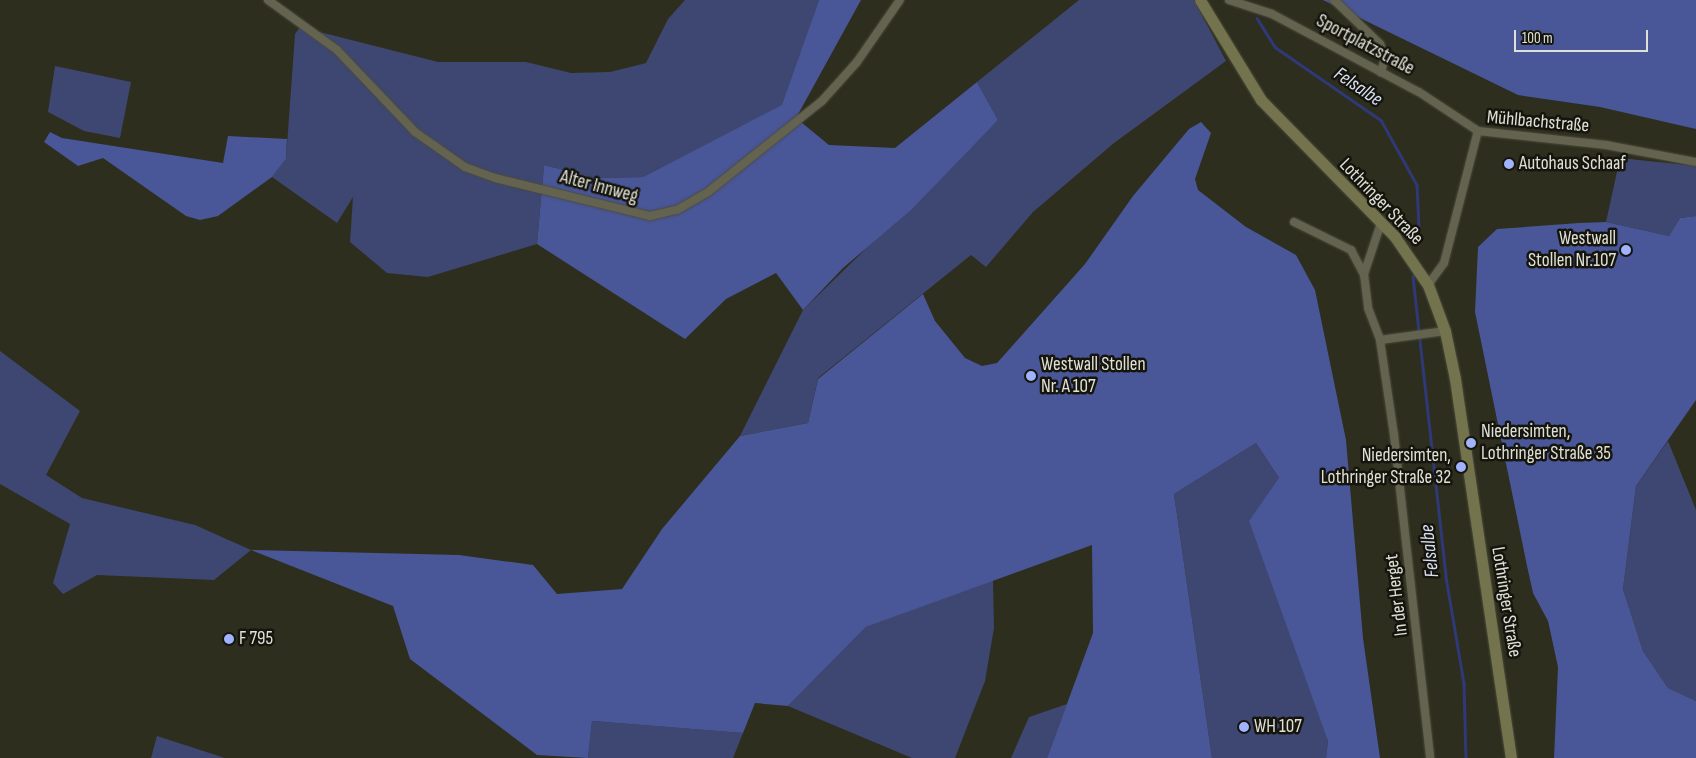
<!DOCTYPE html>
<meta charset="utf-8">
<style>
body{margin:0}
#map{position:relative;width:1696px;height:758px;overflow:hidden;background:#2d2e1d;font-family:"Sofia Sans Condensed",sans-serif}
div>[style]{position:absolute}
.green>*{inset:0;background:#3e4771}
.forest>*{inset:0;background:#495697}
.stream>*{height:2.5px;margin:-1.25px;padding:0 1.25px;transform-origin:1.25px;border-radius:1.25px;background:#2f3978}
.roads{filter:drop-shadow(0 0 1px #4b4b3c) drop-shadow(0 0 1px #4b4b3c)}
.street>*{height:8px;margin:-4px;padding:0 4px;transform-origin:4px;border-radius:4px;background:#636350}
.secondary>*{height:11px;margin:-5.5px;padding:0 5.5px;transform-origin:5.5px;border-radius:5.5px;background:#73734d}
.dots>*{width:14px;height:14px;translate:-50% -50%;box-sizing:border-box;border:2px solid #15150e;border-radius:50%}
span{translate:-50% -50%;white-space:nowrap;text-align:center;line-height:1.15;-webkit-text-stroke:5px #15150e;paint-order:stroke}
.street-label{font-size:19px;color:#e0e1d6}
.poi-label{font-size:19px;color:#e0e1d6}
.left{translate:0 -50%;text-align:left}
.right{translate:-100% -50%;text-align:right}
.water-label{font-size:20px;color:#d9dff3;font-style:italic}
.scale{position:absolute;left:1514px;top:30px;width:134px;height:22px;box-sizing:border-box;border:2px solid #e0e1d6;border-top:0;padding-left:6px;font-size:15px;line-height:18px;white-space:nowrap;color:#e0e1d6;-webkit-text-stroke:4px #15150e;paint-order:stroke}
</style>
<div id="map">
<div class="green">
<div style="clip-path:polygon(685px 0,819px 0,783px 105px,643px 177px,596px 178px,544px 165px,537px 244px,428px 277px,387px 273px,350px 242px,353px 197px,337px 223px,272px 177px,286px 159px,295px 34px,300px 27px,438px 62px,526px 62px,571px 73px,610px 72px,646px 63px,668px 19px)"></div>
<div style="clip-path:polygon(1079px 0,1194px 0,1226px 61px,1114px 143px,1033px 212px,986px 267px,971px 255px,818px 378px,808px 423px,740px 436px,803px 310px,998px 120px,977px 82px)"></div>
<div style="clip-path:polygon(55px 66px,131px 82px,120px 138px,84px 131px,48px 112px)"></div>
<div style="clip-path:polygon(1620px 158px,1696px 166px,1696px 216px,1680px 218px,1669px 236px,1606px 222px)"></div>
<div style="clip-path:polygon(0 351px,80px 411px,46px 475px,82px 498px,195px 525px,251px 550px,214px 580px,97px 575px,63px 594px,53px 583px,70px 524px,0 484px)"></div>
<div style="clip-path:polygon(1668px 441px,1696px 510px,1696px 701px,1668px 688px,1643px 651px,1623px 589px,1636px 486px)"></div>
<div style="clip-path:polygon(1256px 443px,1279px 478px,1328px 741px,1326px 758px,1212px 758px,1174px 494px)"></div>
<div style="clip-path:polygon(993px 580px,994px 628px,985px 681px,955px 758px,912px 758px,788px 706px,866px 627px)"></div>
<div style="clip-path:polygon(1067px 704px,1047px 758px,1011px 758px,1029px 717px)"></div>
<div style="clip-path:polygon(592px 721px,743px 733px,733px 758px,588px 758px)"></div>
<div style="clip-path:polygon(157px 736px,225px 758px,151px 758px)"></div>
</div>
<div class="forest">
<div style="clip-path:polygon(819px 0,861px 0,796px 118px,829px 145px,895px 148px,977px 82px,998px 120px,911px 210px,843px 268px,803px 310px,776px 273px,726px 299px,685px 339px,537px 244px,544px 165px,596px 178px,643px 177px,782px 105px)"></div>
<div style="clip-path:polygon(1323px 0,1696px 0,1696px 129px,1600px 107px,1518px 95px)"></div>
<div style="clip-path:polygon(1201px 122px,1211px 133px,1195px 179px,1198px 190px,1246px 227px,1296px 255px,1315px 290px,1346px 440px,1363px 638px,1380px 758px,1326px 758px,1328px 741px,1249px 521px,1279px 478px,1256px 443px,1174px 494px,1212px 758px,1047px 758px,1093px 633px,1092px 545px,866px 627px,788px 706px,755px 703px,743px 733px,592px 721px,588px 758px,537px 755px,410px 659px,393px 606px,251px 550px,459px 555px,533px 565px,557px 594px,622px 589px,662px 529px,740px 436px,808px 423px,818px 379px,923px 294px,935px 321px,965px 358px,982px 366px,997px 363px,1085px 264px,1133px 196px,1189px 129px)"></div>
<div style="clip-path:polygon(50px 132px,62px 138px,223px 163px,228px 136px,287px 139px,286px 159px,272px 177px,218px 216px,200px 220px,186px 216px,103px 158px,78px 166px,44px 142px)"></div>
<div style="clip-path:polygon(1696px 216px,1696px 400px,1636px 486px,1623px 589px,1643px 651px,1668px 688px,1696px 701px,1696px 758px,1554px 758px,1558px 667px,1548px 621px,1533px 593px,1527px 566px,1475px 312px,1478px 247px,1497px 229px,1579px 223px,1606px 222px,1669px 236px,1680px 218px)"></div>
</div>
<div class="stream">
<div style="left:1257px;top:18px;width:34px;rotate:58deg"></div>
<div style="left:1275px;top:47px;width:129px;rotate:34.6deg"></div>
<div style="left:1381px;top:120px;width:74px;rotate:61deg"></div>
<div style="left:1417px;top:185px;width:43px;rotate:87.3deg"></div>
<div style="left:1413px;top:276px;width:55px;rotate:83.8deg"></div>
<div style="left:1420px;top:340px;width:238px;rotate:83.7deg"></div>
<div style="left:1446px;top:577px;width:108px;rotate:80.4deg"></div>
<div style="left:1464px;top:683px;width:75px;rotate:88.5deg"></div>
</div>
<div class="roads">
<div class="street">
<div style="left:268px;top:0;width:85px;rotate:35.9deg"></div>
<div style="left:337px;top:50px;width:113px;rotate:46.4deg"></div>
<div style="left:415px;top:132px;width:61px;rotate:35deg"></div>
<div style="left:465px;top:167px;width:32px;rotate:20deg"></div>
<div style="left:495px;top:178px;width:160px;rotate:13.8deg"></div>
<div style="left:650px;top:216px;width:28px;rotate:-13deg"></div>
<div style="left:677px;top:210px;width:36px;rotate:-30deg"></div>
<div style="left:708px;top:192px;width:146px;rotate:-38.6deg"></div>
<div style="left:822px;top:101px;width:52px;rotate:-48.1deg"></div>
<div style="left:857px;top:62px;width:75px;rotate:-55.3deg"></div>
<div style="left:1229px;top:0;width:45px;rotate:18deg"></div>
<div style="left:1272px;top:14px;width:166px;rotate:28deg"></div>
<div style="left:1419px;top:92px;width:71px;rotate:33.5deg"></div>
<div style="left:1478px;top:131px;width:129px;rotate:6.2deg"></div>
<div style="left:1606px;top:145px;width:92px;rotate:10.7deg"></div>
<div style="left:1334px;top:0;width:64px;rotate:43.7deg"></div>
<div style="left:1380px;top:44px;width:15px;rotate:70deg"></div>
<div style="left:1385px;top:58px;width:15px;rotate:106deg"></div>
<div style="left:1294px;top:222px;width:64px;rotate:26.2deg"></div>
<div style="left:1351px;top:250px;width:27px;rotate:62deg"></div>
<div style="left:1381px;top:223px;width:54px;rotate:108.4deg"></div>
<div style="left:1364px;top:274px;width:34px;rotate:83deg"></div>
<div style="left:1368px;top:308px;width:34px;rotate:69deg"></div>
<div style="left:1380px;top:340px;width:96px;rotate:81.6deg"></div>
<div style="left:1394px;top:435px;width:325px;rotate:83.6deg"></div>
<div style="left:1428px;top:285px;width:27px;rotate:-54deg"></div>
<div style="left:1444px;top:263px;width:136px;rotate:-75.6deg"></div>
<div style="left:1380px;top:340px;width:66px;rotate:-7.9deg"></div>
</div>
<div class="secondary">
<div style="left:1200px;top:0;width:117px;rotate:58.6deg"></div>
<div style="left:1261px;top:100px;width:192px;rotate:45.6deg"></div>
<div style="left:1395px;top:237px;width:58px;rotate:55.5deg"></div>
<div style="left:1428px;top:285px;width:49px;rotate:69.7deg"></div>
<div style="left:1445px;top:331px;width:49px;rotate:78.2deg"></div>
<div style="left:1455px;top:379px;width:383px;rotate:81.6deg"></div>
</div>
</div>
<div class="dots">
<div style="left:1509px;top:164px;background:#a1b3fd"></div>
<div style="left:1626px;top:250px;background:#a1b3fd"></div>
<div style="left:1031px;top:376px;background:#a1b3fd"></div>
<div style="left:1471px;top:443px;background:#a1b3fd"></div>
<div style="left:1461px;top:467px;background:#a1b3fd"></div>
<div style="left:229px;top:639px;background:#a1b3fd"></div>
<div style="left:1244px;top:727px;background:#a1b3fd"></div>
</div>
<div class="street-label">
<span style="left:1365px;top:45px;rotate:28deg">Sportplatzstraße</span>
<span style="left:1538px;top:122px;rotate:5deg">Mühlbachstraße</span>
<span style="left:599px;top:187px;rotate:15deg">Alter Innweg</span>
<span style="left:1381px;top:202px;rotate:46deg">Lothringer Straße</span>
<span style="left:1397px;top:595px;rotate:-97deg">In der Herget</span>
<span style="left:1506px;top:602px;rotate:81deg">Lothringer Straße</span>
</div>
<div class="poi-label">
<span class="left" style="left:1519px;top:164px">Autohaus Schaaf</span>
<span class="right" style="left:1616px;top:250px">Westwall<br>Stollen Nr.107</span>
<span class="left" style="left:1041px;top:376px">Westwall Stollen<br>Nr. A 107</span>
<span class="left" style="left:1481px;top:443px">Niedersimten,<br>Lothringer Straße 35</span>
<span class="right" style="left:1451px;top:467px">Niedersimten,<br>Lothringer Straße 32</span>
<span class="left" style="left:239px;top:639px">F 795</span>
<span class="left" style="left:1254px;top:727px">WH 107</span>
</div>
<div class="water-label">
<span style="left:1358px;top:87px;rotate:34deg">Felsalbe</span>
<span style="left:1430px;top:551px;rotate:-96deg">Felsalbe</span>
</div>
<div class="scale">100 m</div>
</div>
